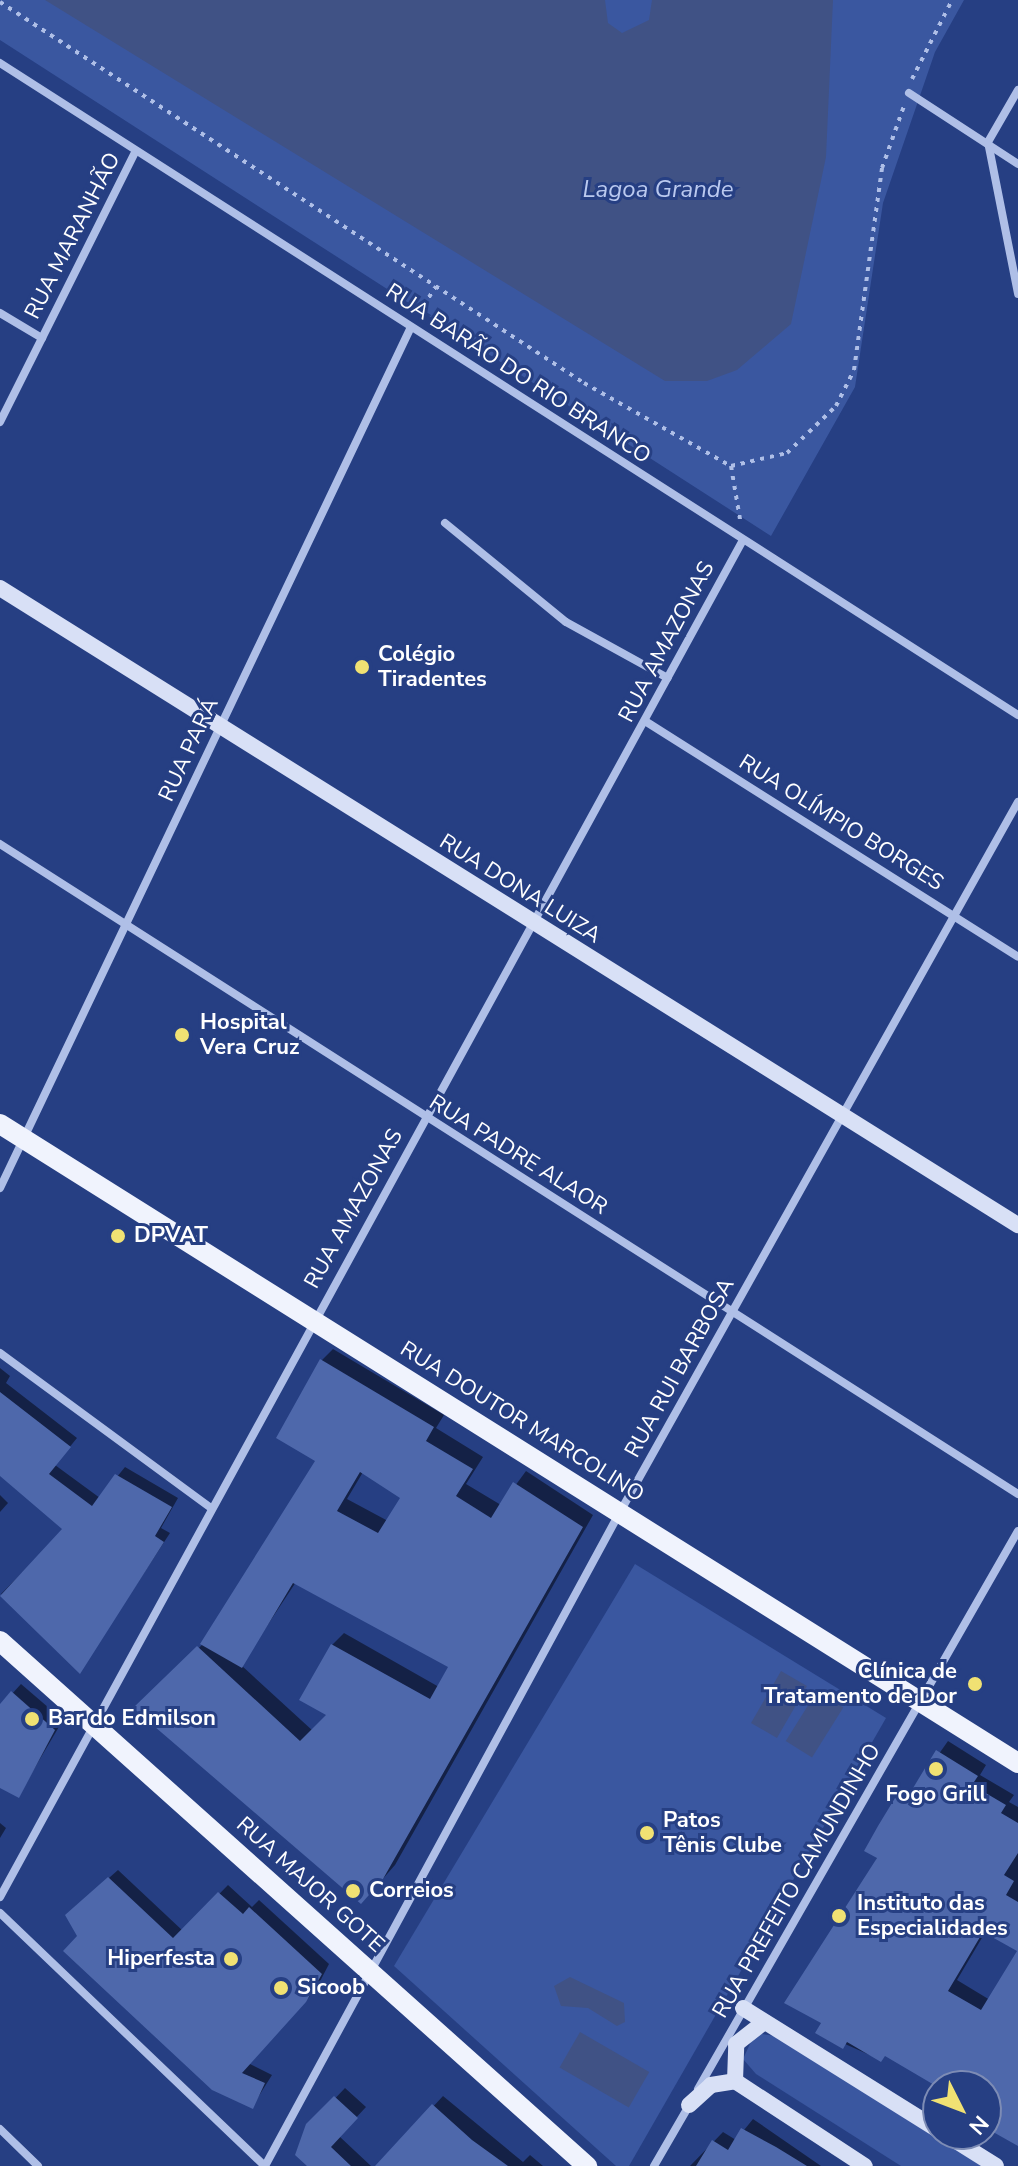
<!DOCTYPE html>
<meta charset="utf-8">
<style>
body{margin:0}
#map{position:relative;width:1018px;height:2166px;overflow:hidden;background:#263f83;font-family:"Nunito Sans",sans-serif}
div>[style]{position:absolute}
.green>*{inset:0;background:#3a57a0}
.water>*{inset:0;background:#405285;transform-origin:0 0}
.shadow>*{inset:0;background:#0007}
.building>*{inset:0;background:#4e68ab}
.path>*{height:4px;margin-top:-2px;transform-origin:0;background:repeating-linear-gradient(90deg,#afbfe7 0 4px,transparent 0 10px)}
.street>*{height:8px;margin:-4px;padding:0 4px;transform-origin:4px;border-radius:4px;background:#afbfe7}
.secondary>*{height:16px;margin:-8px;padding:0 8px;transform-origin:8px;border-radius:8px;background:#d8e0f6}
.primary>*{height:20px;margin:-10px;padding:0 10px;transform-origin:10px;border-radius:10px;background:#f0f3fd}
.dots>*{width:22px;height:22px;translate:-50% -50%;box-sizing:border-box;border:4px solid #263f83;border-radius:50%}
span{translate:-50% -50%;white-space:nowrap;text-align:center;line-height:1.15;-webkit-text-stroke:6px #263f83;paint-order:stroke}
.street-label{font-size:22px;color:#fff}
.poi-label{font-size:22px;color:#fff;font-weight:700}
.left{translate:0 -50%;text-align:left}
.right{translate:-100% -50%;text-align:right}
.water-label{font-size:24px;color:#bac9ef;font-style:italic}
.north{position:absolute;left:922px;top:2070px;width:80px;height:80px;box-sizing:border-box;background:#263f83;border:2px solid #7d8cb5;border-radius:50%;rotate:132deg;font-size:22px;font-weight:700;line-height:32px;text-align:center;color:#fff}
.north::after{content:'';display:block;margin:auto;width:28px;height:36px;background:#f0e173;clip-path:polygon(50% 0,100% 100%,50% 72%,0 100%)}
</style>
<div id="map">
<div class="green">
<div style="clip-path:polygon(0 0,964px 0,935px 52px,883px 203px,855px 387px,771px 536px,0 40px)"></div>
<div style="clip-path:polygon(635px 1564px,886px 1718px,629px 2166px,616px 2166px,394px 1966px)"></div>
<div style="clip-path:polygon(755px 2033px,775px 2036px,982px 2166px,901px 2166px,756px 2074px,743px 2059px)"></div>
</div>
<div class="water">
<div style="clip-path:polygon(45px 0,605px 0,608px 23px,622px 33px,649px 20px,652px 0,833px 0,826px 157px,791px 324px,737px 370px,707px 381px,665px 381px)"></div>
<div style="left:781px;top:1671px;width:30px;height:60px;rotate:30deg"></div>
<div style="left:817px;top:1691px;width:31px;height:59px;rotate:32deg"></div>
<div style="clip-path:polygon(570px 1977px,624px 2003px,625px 2022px,617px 2026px,588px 2008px,561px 2006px,554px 1986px)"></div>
<div style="left:580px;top:2032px;width:80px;height:41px;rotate:30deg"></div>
</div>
<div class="shadow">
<div style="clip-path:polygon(evenodd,333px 1349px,444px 1415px,436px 1428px,483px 1457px,466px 1484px,501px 1505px,526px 1471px,593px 1515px,395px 1865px,373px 1890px,136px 1708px,204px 1643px,318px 1461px,322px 1360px,333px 1349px,363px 1472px,403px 1497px,388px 1521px,347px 1499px,363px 1472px,333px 1349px,296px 1582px,451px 1666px,439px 1687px,344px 1633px,332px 1645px,330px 1714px,313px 1731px,241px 1665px,296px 1582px)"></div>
<div style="clip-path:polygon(0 1368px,10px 1376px,6px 1383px,77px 1438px,55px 1465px,100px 1498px,125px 1467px,178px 1498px,161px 1528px,170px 1533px,80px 1671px,1px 1594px,65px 1529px,0 1474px)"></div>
<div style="clip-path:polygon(0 1495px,8px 1503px,0 1512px)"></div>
<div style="clip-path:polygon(21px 1684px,63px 1720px,18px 1796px,0 1786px,0 1707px)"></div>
<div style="clip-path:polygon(948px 1741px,986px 1765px,980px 1775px,1014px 1795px,1009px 1802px,1018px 1807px,1018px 1950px,986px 1931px,957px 1980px,990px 2000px,1018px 1953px,1018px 2145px,986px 2127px,986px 2086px,938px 2086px,938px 2100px,931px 2097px,938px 2085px,886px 2054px,881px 2060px,818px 2032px,897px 1799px,912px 1792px)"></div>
<div style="clip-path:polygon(0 1823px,6px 1828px,0 1838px)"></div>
<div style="clip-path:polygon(118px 1870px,183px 1931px,228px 1885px,252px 1907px,259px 1900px,329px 1964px,315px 1991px,248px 2063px,272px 2075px,252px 2107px,79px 1936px,76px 1907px)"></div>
<div style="clip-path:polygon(345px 2088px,366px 2107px,339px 2136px,371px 2166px,310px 2166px,307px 2128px)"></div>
<div style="clip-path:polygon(443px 2096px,523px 2162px,530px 2155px,543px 2166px,378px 2166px)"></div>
<div style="clip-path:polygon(753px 2119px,821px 2166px,690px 2166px,723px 2132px,736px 2140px)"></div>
</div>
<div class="building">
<div style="clip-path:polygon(evenodd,320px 1359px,434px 1427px,426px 1441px,473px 1469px,456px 1496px,491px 1518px,513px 1482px,583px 1527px,383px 1879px,361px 1904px,133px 1708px,197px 1646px,300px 1741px,326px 1715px,299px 1700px,331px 1644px,430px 1699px,448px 1667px,293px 1583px,242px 1668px,200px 1644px,315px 1461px,276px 1438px,320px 1359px,360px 1472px,400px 1498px,378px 1533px,337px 1511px,360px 1472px)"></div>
<div style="clip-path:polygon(0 1392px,71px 1447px,49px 1474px,92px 1506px,115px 1474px,172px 1507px,155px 1536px,164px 1542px,80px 1674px,0 1596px,62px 1529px,0 1476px)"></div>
<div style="clip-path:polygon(11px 1691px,55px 1730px,19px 1798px,0 1788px,0 1704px)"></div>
<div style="clip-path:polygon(evenodd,936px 1750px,978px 1776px,972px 1785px,1006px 1805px,1001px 1813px,1018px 1823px,1018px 1853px,1004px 1875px,1014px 1881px,1006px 1895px,1018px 1902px,1018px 2146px,986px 2128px,986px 2086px,936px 2086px,885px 2056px,881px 2062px,847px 2042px,843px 2049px,815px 2033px,821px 2023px,784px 2003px,877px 1858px,864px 1851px,878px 1826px,895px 1798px,904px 1803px,936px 1750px,983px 1932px,1017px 1951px,981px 2010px,948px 1991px,983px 1932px)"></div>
<div style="clip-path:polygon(108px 1877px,173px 1938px,218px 1892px,243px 1914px,249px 1907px,322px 1974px,306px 2002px,242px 2073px,265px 2083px,253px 2109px,212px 2090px,63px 1951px,77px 1936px,65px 1915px)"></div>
<div style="clip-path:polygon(334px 2096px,358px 2118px,331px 2147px,351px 2166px,307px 2166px,295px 2155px,306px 2124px)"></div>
<div style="clip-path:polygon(432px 2104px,472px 2140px,508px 2166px,375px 2166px)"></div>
<div style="clip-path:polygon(741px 2128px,776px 2147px,807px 2166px,696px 2166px,712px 2140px,728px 2150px)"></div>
</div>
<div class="path">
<div style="left:0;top:2px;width:697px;rotate:33.12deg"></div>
<div style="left:584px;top:383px;width:169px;rotate:29.5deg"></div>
<div style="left:731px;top:466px;width:57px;rotate:-13.1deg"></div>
<div style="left:787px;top:453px;width:68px;rotate:-43.8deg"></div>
<div style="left:836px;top:406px;width:40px;rotate:-63.4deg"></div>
<div style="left:854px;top:370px;width:204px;rotate:-82.1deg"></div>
<div style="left:882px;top:168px;width:66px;rotate:-70.5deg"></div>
<div style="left:912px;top:79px;width:89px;rotate:-63.1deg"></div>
<div style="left:418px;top:314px;width:33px;rotate:-57deg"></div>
<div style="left:731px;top:466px;width:54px;rotate:80.4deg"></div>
</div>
<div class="street">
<div style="left:0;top:63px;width:1209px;rotate:32.64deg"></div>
<div style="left:1018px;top:90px;width:60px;rotate:120deg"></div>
<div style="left:988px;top:142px;width:155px;rotate:78.8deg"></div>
<div style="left:909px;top:93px;width:130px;rotate:33.1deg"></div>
<div style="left:0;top:313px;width:49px;rotate:30.8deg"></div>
<div style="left:0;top:422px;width:303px;rotate:-63.4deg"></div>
<div style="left:445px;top:523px;width:156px;rotate:39.3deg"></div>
<div style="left:566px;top:622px;width:116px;rotate:28.8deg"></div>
<div style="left:645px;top:721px;width:441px;rotate:32.3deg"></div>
<div style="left:0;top:844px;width:1208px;rotate:32.56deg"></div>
<div style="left:0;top:1188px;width:954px;rotate:-64.48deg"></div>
<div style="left:0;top:1353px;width:262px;rotate:36.3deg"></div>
<div style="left:0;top:1897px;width:1547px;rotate:-61.3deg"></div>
<div style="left:0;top:1913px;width:366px;rotate:43.7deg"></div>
<div style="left:698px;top:2089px;width:643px;rotate:-60.17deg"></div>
<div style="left:0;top:2129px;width:53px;rotate:44.2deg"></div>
<div style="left:265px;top:2166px;width:744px;rotate:-61.51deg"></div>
<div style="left:620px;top:1512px;width:814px;rotate:-60.73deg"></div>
<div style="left:654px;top:2166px;width:72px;rotate:-59.9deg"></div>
</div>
<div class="secondary">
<div style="left:0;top:588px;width:1201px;rotate:32.04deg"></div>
<div style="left:743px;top:2008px;width:230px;rotate:32deg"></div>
<div style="left:735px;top:2081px;width:37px;rotate:-88deg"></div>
<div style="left:736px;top:2044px;width:36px;rotate:-38deg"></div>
<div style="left:689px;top:2105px;width:30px;rotate:-42deg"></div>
<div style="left:711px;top:2085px;width:24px;rotate:-9deg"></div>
<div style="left:735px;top:2081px;width:155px;rotate:33.2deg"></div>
<div style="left:945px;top:2134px;width:60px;rotate:32.1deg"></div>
</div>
<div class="primary">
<div style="left:0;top:1124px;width:1202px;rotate:32.12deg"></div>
<div style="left:0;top:1641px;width:788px;rotate:41.81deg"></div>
</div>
<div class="dots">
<div style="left:362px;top:667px;background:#f0e173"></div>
<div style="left:182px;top:1035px;background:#f0e173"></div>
<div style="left:118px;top:1236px;background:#f0e173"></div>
<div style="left:975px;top:1684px;background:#f0e173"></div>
<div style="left:32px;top:1719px;background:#f0e173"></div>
<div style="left:936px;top:1769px;background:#f0e173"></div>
<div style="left:647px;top:1833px;background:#f0e173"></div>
<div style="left:353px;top:1891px;background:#f0e173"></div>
<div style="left:839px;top:1916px;background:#f0e173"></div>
<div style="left:231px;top:1959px;background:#f0e173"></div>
<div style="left:281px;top:1988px;background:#f0e173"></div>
</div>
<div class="street-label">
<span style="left:73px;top:236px;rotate:-63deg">RUA MARANHÃO</span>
<span style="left:518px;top:374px;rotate:33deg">RUA BARÃO DO RIO BRANCO</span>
<span style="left:667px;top:642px;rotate:-62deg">RUA AMAZONAS</span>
<span style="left:189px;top:750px;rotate:-65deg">RUA PARÁ</span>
<span style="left:841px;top:823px;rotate:32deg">RUA OLÍMPIO BORGES</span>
<span style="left:520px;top:889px;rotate:32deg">RUA DONA LUIZA</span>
<span style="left:518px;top:1155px;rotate:32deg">RUA PADRE ALAOR</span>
<span style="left:354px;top:1209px;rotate:-61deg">RUA AMAZONAS</span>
<span style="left:680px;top:1368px;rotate:-61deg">RUA RUI BARBOSA</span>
<span style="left:522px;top:1422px;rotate:32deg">RUA DOUTOR MARCOLINO</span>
<span style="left:797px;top:1881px;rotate:-60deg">RUA PREFEITO CAMUNDINHO</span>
<span style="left:310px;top:1885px;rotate:42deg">RUA MAJOR GOTE</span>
</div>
<div class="poi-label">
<span class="left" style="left:378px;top:667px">Colégio<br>Tiradentes</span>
<span class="left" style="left:200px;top:1035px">Hospital<br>Vera Cruz</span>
<span class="left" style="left:134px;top:1236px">DPVAT</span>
<span class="right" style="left:957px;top:1684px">Clínica de<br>Tratamento de Dor</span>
<span class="left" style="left:48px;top:1719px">Bar do Edmilson</span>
<span style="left:936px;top:1795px">Fogo Grill</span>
<span class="left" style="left:663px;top:1833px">Patos<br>Tênis Clube</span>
<span class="left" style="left:369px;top:1891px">Correios</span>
<span class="left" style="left:857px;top:1916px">Instituto das<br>Especialidades</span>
<span class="right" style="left:215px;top:1959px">Hiperfesta</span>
<span class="left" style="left:297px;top:1988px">Sicoob</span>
</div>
<div class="water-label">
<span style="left:658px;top:190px">Lagoa Grande</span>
</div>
<div class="north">N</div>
</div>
